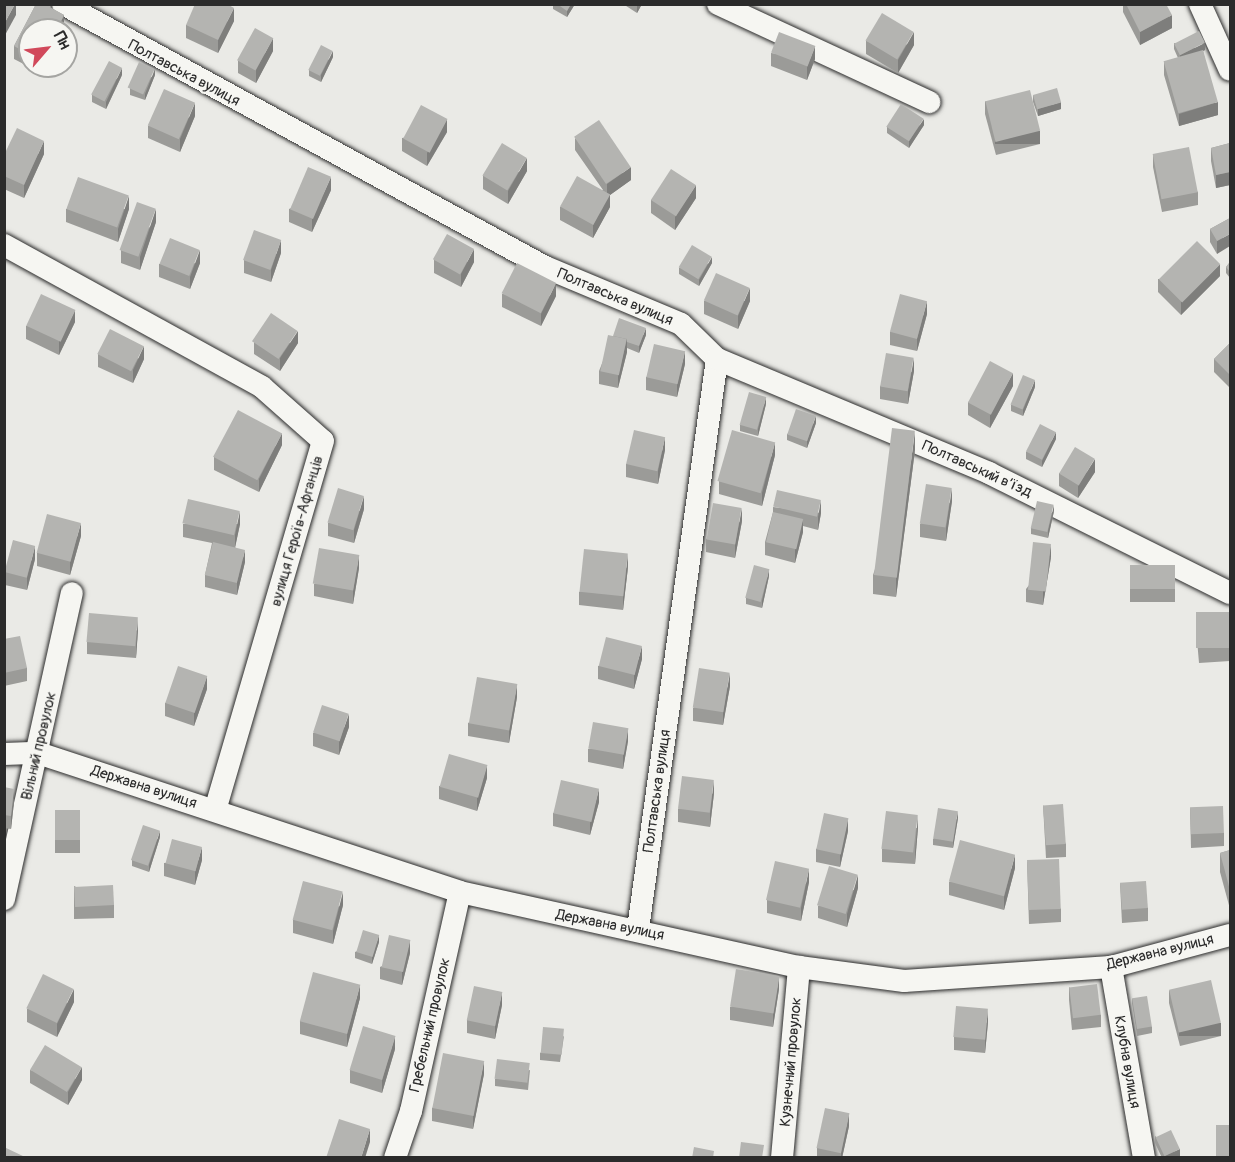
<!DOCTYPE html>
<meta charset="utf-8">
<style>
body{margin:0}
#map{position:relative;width:1235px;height:1162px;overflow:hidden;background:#eaeae6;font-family:Pangolin,sans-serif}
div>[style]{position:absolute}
.roads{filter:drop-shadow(0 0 2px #2b2b2b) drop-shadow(0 0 2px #2b2b2b)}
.minor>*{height:22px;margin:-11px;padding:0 11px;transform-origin:11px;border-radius:11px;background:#f6f6f2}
.wall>*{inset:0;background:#9b9b98;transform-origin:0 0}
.shaded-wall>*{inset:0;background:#7e7e7c;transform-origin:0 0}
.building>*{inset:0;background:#b4b4b1;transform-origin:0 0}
span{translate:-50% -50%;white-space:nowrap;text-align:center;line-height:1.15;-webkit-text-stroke:4.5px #f6f6f2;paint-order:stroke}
.street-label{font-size:15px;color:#2b2b2b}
.frame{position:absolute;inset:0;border:6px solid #2b2b2b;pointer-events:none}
.north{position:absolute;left:18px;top:18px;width:60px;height:60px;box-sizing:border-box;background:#f6f6f2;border:2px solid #a5a5a2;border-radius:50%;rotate:62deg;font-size:16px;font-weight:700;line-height:24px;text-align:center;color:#2b2b2b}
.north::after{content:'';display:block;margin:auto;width:21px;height:27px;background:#d1495b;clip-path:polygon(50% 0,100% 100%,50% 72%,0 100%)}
</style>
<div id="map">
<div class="roads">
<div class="minor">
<div style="left:63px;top:4px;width:549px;rotate:28.62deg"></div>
<div style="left:545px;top:267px;width:147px;rotate:22.7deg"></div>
<div style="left:681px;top:324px;width:50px;rotate:44.2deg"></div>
<div style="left:717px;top:359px;width:575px;rotate:97.89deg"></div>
<div style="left:718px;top:4px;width:233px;rotate:24.9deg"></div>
<div style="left:1200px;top:4px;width:72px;rotate:65.6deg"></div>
<div style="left:4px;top:245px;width:294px;rotate:28.8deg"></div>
<div style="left:262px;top:387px;width:81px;rotate:41.5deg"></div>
<div style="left:323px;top:441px;width:384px;rotate:106.3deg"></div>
<div style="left:717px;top:359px;width:295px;rotate:22.7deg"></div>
<div style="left:989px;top:473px;width:269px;rotate:26.5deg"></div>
<div style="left:4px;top:754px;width:34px;rotate:-2deg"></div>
<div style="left:38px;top:753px;width:444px;rotate:18.2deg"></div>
<div style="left:460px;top:892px;width:347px;rotate:12.5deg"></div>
<div style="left:799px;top:967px;width:106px;rotate:7.6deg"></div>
<div style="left:904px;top:981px;width:207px;rotate:-3.9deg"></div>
<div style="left:1111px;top:967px;width:123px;rotate:-15.1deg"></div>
<div style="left:4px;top:899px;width:313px;rotate:-77.5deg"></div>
<div style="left:1111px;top:967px;width:194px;rotate:80.2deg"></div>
<div style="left:395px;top:1158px;width:50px;rotate:-71.2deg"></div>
<div style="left:411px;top:1111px;width:224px;rotate:-77.4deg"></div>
<div style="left:782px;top:1158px;width:192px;rotate:-84.9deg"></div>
</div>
</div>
<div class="wall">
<div style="clip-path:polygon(36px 4px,44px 4px,64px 15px,64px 30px,30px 30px,30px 66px,45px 66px,41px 73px,14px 59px,14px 46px)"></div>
<div style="clip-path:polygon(553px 4px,575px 4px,567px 17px,553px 9px)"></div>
<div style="clip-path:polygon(623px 4px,642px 4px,637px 13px)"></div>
<div style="clip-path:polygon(1123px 4px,1166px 4px,1172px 28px,1140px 45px,1123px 12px)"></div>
<div style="clip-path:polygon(234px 21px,218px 53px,186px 38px,186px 25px)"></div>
<div style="clip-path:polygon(866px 41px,914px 45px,898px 73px,866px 54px)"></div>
<div style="clip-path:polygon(1174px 43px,1205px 50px,1203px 51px,1218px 115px,1179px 126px,1164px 75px,1164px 62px,1178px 58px,1174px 49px)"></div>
<div style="clip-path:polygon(273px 51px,256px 83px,238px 73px,238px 61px)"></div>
<div style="clip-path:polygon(771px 53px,815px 59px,807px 80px,771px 66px)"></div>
<div style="clip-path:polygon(333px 57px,321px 82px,309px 76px,309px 70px)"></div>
<div style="clip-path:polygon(122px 75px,106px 109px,92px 102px,92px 95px)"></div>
<div style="clip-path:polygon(155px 75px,145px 100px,130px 95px,130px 88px)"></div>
<div style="clip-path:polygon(1033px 95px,1061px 109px,1038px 116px,1033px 102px)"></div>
<div style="clip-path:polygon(985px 101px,1040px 144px,996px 155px,985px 114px)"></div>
<div style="clip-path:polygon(195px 116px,180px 152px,148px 138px,148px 126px)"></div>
<div style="clip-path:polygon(924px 125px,909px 148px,887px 133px,887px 127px)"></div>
<div style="clip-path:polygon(447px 132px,427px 166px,402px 151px,402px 138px)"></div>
<div style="clip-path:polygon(575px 138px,631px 180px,610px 195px,610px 207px,593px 238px,560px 220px,560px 207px,603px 190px,575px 150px)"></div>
<div style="clip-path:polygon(1230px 143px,1230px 185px,1216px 188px,1211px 161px,1211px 148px)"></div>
<div style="clip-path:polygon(44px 154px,24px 198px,4px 189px,4px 155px)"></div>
<div style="clip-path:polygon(1153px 154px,1198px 192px,1198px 205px,1162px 212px,1153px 167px)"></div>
<div style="clip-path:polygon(527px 171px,508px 204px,483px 189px,483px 176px)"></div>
<div style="clip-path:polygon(331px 190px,312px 232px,289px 222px,289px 209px)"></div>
<div style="clip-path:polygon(696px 198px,675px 230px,651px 213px,651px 200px)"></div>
<div style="clip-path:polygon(66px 209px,129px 209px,118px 242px,66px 222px)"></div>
<div style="clip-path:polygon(1230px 218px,1217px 254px,1210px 242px,1210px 229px)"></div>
<div style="clip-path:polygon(156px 222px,140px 270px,121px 263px,121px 250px)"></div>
<div style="clip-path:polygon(281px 253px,271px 282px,244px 273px,244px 260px)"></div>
<div style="clip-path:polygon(434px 260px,474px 262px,461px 287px,434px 273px)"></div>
<div style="clip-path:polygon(1230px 262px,1230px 278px,1226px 273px,1226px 267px)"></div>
<div style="clip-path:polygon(200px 263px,190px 289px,159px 277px,159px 264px)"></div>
<div style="clip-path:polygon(712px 263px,699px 286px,679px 274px,679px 268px)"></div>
<div style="clip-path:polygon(1220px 276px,1181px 315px,1158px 292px,1158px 279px)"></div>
<div style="clip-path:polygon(502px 294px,556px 296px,541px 326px,502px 307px)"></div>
<div style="clip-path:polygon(704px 301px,750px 301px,738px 329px,704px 314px)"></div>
<div style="clip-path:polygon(927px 314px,917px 351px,890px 345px,890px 332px)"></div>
<div style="clip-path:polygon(75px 322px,59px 355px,26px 339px,26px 326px)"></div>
<div style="clip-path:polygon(646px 335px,639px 353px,627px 348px,627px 352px,618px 388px,599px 384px,599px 371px,613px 336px)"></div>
<div style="clip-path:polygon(254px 342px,298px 343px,280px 371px,254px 354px)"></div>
<div style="clip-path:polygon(1230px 343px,1230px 388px,1214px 372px,1214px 359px)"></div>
<div style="clip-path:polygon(98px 354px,144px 359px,133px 383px,98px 367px)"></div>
<div style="clip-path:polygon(685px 364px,677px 397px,646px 390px,646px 377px)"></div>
<div style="clip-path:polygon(914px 371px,908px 404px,880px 399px,880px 386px)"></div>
<div style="clip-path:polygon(1013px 386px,990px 428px,968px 415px,968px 402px)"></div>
<div style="clip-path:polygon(1035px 387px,1023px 416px,1011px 411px,1011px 405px)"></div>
<div style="clip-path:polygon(766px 404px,758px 436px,740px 431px,740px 425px)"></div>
<div style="clip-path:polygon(816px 423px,807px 448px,787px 440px,787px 434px)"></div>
<div style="clip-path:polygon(1056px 439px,1042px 467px,1026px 459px,1026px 452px)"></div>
<div style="clip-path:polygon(282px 445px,259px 492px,214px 470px,214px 457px)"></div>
<div style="clip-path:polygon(665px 450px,658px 484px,626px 477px,626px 464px)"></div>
<div style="clip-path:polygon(915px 450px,896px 597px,873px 594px,873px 575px)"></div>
<div style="clip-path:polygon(775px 455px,762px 506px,719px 494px,719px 481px)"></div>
<div style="clip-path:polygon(1095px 472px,1078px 498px,1059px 486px,1059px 473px)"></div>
<div style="clip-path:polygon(952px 501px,946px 541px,920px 537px,920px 524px)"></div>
<div style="clip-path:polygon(773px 507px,821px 513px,818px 530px,803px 526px,803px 532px,795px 563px,765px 555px,765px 542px,773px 512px)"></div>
<div style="clip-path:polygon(364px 509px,354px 543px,328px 536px,328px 523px)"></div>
<div style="clip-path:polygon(1054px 511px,1048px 538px,1031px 534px,1031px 528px)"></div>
<div style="clip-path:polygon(742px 521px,735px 558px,706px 552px,706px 539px)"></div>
<div style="clip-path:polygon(183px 524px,240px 524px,235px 547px,245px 562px,237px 595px,205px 587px,205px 575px,212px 543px,183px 537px)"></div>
<div style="clip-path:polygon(81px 536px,70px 575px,37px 566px,37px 553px)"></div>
<div style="clip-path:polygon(1051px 557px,1043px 605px,1026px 602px,1026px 589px)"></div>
<div style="clip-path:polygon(35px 559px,27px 590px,5px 585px,5px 572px)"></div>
<div style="left:1175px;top:565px;width:37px;height:45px;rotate:90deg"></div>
<div style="clip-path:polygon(628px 567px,623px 610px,579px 605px,579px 592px)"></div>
<div style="clip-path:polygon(359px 568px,353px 604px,314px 596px,314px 584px)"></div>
<div style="clip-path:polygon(769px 576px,762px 608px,746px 604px,746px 598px)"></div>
<div style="clip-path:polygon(1230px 612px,1230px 697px,1230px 661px,1199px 663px,1196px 628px,1196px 615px)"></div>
<div style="clip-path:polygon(138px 630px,136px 658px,87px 654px,87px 642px)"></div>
<div style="clip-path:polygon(4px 639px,27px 668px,27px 681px,4px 686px)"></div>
<div style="clip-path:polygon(642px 659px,634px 689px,598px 679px,598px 666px)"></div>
<div style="clip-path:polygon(730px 686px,723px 725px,693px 721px,693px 708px)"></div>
<div style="clip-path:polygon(207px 689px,194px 726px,165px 716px,165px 703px)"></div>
<div style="clip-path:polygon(517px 697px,509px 743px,468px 736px,468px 723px)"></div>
<div style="clip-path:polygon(349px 727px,339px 755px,313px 746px,313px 733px)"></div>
<div style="clip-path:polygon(628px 741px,623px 769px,588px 762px,588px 749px)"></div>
<div style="clip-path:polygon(487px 778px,477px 811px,439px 799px,439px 786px)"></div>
<div style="clip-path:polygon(4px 787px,14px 802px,11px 829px,4px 828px)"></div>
<div style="clip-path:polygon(714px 793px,710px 827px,678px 822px,678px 809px)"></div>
<div style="clip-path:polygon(599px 802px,590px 835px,553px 826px,553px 813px)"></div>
<div style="clip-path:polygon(1043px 805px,1066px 844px,1066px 857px,1046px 858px)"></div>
<div style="clip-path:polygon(1190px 808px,1224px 833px,1224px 846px,1191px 848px)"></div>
<div style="left:55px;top:810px;width:25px;height:43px"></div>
<div style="clip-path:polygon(958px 818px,953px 848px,933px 845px,933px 839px)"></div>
<div style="clip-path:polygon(918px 827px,915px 864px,882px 862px,882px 849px)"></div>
<div style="clip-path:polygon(848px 831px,840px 867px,816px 862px,816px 849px)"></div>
<div style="clip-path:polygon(160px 837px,149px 872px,132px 866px,132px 860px)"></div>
<div style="clip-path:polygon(1230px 850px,1230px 909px,1220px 872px,1220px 853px)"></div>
<div style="clip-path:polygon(202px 860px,195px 885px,164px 876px,164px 863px)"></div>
<div style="clip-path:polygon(1027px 861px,1061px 909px,1061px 922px,1029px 924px)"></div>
<div style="clip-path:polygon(1015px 868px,1004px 910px,949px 895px,949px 882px)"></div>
<div style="clip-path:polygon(809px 882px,801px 921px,767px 913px,767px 900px)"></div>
<div style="clip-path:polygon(1120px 883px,1148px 908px,1148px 921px,1122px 923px)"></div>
<div style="clip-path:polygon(74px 886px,114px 905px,114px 918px,74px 919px)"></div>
<div style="clip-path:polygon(858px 888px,847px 927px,818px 918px,818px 906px)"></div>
<div style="clip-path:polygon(343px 905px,333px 944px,293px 933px,293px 920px)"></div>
<div style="clip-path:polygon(379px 942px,372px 964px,355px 958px,355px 952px)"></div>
<div style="clip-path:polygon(410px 953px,402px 985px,380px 979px,380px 967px)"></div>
<div style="clip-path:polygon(1069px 987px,1101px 1015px,1101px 1027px,1072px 1030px,1069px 1000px)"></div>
<div style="clip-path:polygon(779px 989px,773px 1027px,730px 1020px,730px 1007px)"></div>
<div style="clip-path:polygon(1169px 990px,1221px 1036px,1180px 1046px,1169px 1003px)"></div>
<div style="clip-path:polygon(360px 998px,347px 1047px,300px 1034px,300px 1021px)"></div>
<div style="clip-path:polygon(1132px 998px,1152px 1027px,1152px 1033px,1137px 1036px,1132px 1004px)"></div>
<div style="clip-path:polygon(74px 1002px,57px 1037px,27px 1022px,27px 1009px)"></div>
<div style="clip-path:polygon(502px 1005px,495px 1039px,467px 1033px,467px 1020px)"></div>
<div style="clip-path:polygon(988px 1022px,985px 1053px,954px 1050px,954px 1037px)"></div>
<div style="clip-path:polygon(564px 1036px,560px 1062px,540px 1060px,540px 1053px)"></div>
<div style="clip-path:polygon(395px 1049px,382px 1093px,350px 1083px,350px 1070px)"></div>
<div style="clip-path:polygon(30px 1070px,82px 1080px,68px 1105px,30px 1083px)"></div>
<div style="clip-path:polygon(530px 1070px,528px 1090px,495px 1086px,495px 1079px)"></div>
<div style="clip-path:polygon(484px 1074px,473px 1129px,432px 1121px,432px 1108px)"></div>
<div style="clip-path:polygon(849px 1126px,842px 1158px,817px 1158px,817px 1148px)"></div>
<div style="clip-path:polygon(1155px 1136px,1180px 1156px,1176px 1158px,1162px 1158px,1155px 1143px)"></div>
</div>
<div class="shaded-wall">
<div style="clip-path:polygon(15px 4px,16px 4px,16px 15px,4px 37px,4px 24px)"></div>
<div style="clip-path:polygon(571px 4px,575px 4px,567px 17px,567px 11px)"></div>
<div style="clip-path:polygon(637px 4px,642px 4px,637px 13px)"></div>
<div style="clip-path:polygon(234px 8px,234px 21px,218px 53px,218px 40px)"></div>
<div style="clip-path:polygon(64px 15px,64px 30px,57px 30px)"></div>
<div style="clip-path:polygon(1172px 15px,1172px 28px,1140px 45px,1140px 32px)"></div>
<div style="clip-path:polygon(914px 32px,914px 45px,898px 73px,898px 60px)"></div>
<div style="clip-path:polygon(273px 38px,273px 51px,256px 83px,256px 70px)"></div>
<div style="clip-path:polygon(1205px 43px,1205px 50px,1180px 62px,1180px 55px)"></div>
<div style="clip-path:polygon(815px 46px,815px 59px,807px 80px,807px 67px)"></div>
<div style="clip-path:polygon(333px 51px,333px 57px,321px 82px,321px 75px)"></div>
<div style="clip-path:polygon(41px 66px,45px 66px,41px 73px)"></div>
<div style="clip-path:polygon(122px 68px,122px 75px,106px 109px,106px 102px)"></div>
<div style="clip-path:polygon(155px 69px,155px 75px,145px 100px,145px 94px)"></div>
<div style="clip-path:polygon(1061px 102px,1061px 109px,1038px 116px,1038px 109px)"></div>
<div style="clip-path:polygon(1218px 102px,1218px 115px,1179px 126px,1179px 114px)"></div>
<div style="clip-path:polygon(195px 103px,195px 116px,180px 152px,180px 139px)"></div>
<div style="clip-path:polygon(447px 119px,447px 132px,427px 166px,427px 153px)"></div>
<div style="clip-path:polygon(924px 119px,924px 125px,909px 148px,909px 141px)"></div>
<div style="left:1040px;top:131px;width:13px;height:45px;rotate:90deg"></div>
<div style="clip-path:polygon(44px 141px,44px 154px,24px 198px,24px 185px)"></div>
<div style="clip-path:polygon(527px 158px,527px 171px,508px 204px,508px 191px)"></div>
<div style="clip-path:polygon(631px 167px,631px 180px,610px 195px,610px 207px,593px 238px,593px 225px,607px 197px,607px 184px)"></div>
<div style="clip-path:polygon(1230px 172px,1230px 185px,1216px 188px,1216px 175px)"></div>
<div style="clip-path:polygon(331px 177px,331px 190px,312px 232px,312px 219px)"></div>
<div style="clip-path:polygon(696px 185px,696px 198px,675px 230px,675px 217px)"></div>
<div style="clip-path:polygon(129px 196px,129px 209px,118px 242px,118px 229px)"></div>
<div style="clip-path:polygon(156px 209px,156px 222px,140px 270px,140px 257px)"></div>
<div style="clip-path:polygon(1230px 234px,1230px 246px,1217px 254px,1217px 241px)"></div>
<div style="clip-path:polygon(281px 240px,281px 253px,271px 282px,271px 270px)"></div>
<div style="clip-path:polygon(474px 249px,474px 262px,461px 287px,461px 274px)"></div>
<div style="clip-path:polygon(200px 250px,200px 263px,190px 289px,190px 277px)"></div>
<div style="clip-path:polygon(712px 257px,712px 263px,699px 286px,699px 280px)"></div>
<div style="clip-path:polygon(1220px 264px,1220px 276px,1181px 315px,1181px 302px)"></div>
<div style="clip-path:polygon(556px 283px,556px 296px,541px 326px,541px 314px)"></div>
<div style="clip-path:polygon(750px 288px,750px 301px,738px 329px,738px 316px)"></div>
<div style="clip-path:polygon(927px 301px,927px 314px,917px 351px,917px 339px)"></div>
<div style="clip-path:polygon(75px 310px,75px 322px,59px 355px,59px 342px)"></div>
<div style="clip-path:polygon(646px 328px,646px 335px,639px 353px,639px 346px)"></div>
<div style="clip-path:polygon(298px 331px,298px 343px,280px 371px,280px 358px)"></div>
<div style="clip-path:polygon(627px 339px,627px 352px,618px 388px,618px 376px)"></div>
<div style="clip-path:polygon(144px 346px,144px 359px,133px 383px,133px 370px)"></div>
<div style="clip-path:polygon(685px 351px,685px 364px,677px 397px,677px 384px)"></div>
<div style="clip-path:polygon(914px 358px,914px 371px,908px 404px,908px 391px)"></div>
<div style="clip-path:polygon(1013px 373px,1013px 386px,990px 428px,990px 415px)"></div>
<div style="clip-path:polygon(1035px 380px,1035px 387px,1023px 416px,1023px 410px)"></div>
<div style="clip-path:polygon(766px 397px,766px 404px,758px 436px,758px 429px)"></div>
<div style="clip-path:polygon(816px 416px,816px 423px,807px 448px,807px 441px)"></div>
<div style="clip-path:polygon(915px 431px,915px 450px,896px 597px,896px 578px)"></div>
<div style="clip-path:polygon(1056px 432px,1056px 439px,1042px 467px,1042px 461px)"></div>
<div style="clip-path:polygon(282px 433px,282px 445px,259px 492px,259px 479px)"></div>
<div style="clip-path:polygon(665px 437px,665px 450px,658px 484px,658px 471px)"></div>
<div style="clip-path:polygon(775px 442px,775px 455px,762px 506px,762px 493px)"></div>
<div style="clip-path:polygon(1095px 459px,1095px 472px,1078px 498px,1078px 486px)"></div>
<div style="clip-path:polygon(952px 488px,952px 501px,946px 541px,946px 528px)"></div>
<div style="clip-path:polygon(364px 496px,364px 509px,354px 543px,354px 530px)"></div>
<div style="clip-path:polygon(821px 500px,821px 513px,818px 530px,818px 517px)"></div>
<div style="clip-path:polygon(1054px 505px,1054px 511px,1048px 538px,1048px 531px)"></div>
<div style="clip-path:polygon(742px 508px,742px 521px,735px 558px,735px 545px)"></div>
<div style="clip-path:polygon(240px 511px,240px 524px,235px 548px,235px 535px)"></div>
<div style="clip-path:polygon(803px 519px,803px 532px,795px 563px,795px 550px)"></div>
<div style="clip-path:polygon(81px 523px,81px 536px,70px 575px,70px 562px)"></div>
<div style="clip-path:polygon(1051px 544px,1051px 557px,1043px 605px,1043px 592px)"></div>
<div style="clip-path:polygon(35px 546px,35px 559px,27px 590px,27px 578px)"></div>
<div style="clip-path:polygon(245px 550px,245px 562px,237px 595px,237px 582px)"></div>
<div style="clip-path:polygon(628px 554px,628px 567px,623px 610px,623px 597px)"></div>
<div style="clip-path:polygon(359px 555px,359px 568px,353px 604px,353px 591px)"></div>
<div style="clip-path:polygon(769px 569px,769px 576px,762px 608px,762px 601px)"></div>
<div style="clip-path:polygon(138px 617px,138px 630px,136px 658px,136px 645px)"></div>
<div style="clip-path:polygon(642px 646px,642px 659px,634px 689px,634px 676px)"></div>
<div style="clip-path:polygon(730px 673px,730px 686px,723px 725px,723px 712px)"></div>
<div style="clip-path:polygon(207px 676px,207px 689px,194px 726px,194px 713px)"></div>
<div style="clip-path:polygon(517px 684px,517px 697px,509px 743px,509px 730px)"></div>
<div style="clip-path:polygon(349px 714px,349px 727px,339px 755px,339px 742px)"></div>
<div style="clip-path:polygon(628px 728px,628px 741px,623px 769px,623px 756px)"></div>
<div style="clip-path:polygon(487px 765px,487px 778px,477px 811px,477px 798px)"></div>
<div style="clip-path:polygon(714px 780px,714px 793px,710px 827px,710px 814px)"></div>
<div style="clip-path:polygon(14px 789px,14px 802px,11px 829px,11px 816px)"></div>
<div style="clip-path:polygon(599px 789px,599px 802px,590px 835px,590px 823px)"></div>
<div style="clip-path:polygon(958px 811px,958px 818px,953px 848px,953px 842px)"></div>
<div style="clip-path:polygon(918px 815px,918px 827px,915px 864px,915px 852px)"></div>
<div style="clip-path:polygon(848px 818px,848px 831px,840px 867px,840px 854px)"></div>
<div style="clip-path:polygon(160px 831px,160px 837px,149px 872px,149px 865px)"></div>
<div style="clip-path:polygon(202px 847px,202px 860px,195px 885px,195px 872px)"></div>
<div style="clip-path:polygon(1015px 855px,1015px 868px,1004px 910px,1004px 897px)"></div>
<div style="clip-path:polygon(809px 869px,809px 882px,801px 921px,801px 908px)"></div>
<div style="clip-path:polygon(858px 875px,858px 888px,847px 927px,847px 914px)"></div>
<div style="clip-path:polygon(343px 892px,343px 905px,333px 944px,333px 931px)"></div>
<div style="clip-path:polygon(379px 935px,379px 942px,372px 964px,372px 957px)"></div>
<div style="clip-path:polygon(410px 940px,410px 953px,402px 985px,402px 972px)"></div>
<div style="clip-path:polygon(779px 976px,779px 989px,773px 1027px,773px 1014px)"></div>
<div style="clip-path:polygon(360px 985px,360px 998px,347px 1047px,347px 1034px)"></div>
<div style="clip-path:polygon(74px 989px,74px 1002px,57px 1037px,57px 1024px)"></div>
<div style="clip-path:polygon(502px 992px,502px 1005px,495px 1039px,495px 1026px)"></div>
<div style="clip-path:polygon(988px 1009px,988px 1022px,985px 1053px,985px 1040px)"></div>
<div style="left:1221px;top:1023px;width:13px;height:42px;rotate:90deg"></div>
<div style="clip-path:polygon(395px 1036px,395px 1049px,382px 1093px,382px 1080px)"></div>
<div style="clip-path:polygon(484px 1061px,484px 1074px,473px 1129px,473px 1116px)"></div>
<div style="clip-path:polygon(82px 1067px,82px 1080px,68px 1105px,68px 1092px)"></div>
<div style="clip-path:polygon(849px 1113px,849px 1126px,842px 1158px,841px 1158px,841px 1153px)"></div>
<div style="clip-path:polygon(370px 1129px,370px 1142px,365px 1158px,361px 1158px)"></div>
<div style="clip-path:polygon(1180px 1149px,1180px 1156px,1176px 1158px,1164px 1158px,1164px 1156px)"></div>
</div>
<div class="building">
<div style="clip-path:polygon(4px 4px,15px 4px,4px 24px)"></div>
<div style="clip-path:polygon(36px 4px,44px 4px,64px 15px,57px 30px,30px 30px,30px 55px,14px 46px)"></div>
<div style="clip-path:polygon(195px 4px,227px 4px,234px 8px,218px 40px,186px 25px)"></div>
<div style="clip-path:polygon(557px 4px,571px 4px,567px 11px)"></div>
<div style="clip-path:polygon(1126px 4px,1166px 4px,1172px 15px,1140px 32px)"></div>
<div style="left:882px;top:13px;width:37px;height:32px;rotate:31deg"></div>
<div style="left:255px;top:28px;width:21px;height:37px;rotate:29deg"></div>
<div style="left:1199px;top:31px;width:13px;height:28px;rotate:63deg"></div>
<div style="left:779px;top:32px;width:39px;height:22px;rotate:21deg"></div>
<div style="left:321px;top:45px;width:13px;height:28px;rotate:27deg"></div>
<div style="left:1203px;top:50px;width:54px;height:41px;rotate:74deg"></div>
<div style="left:109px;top:61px;width:15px;height:38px;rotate:28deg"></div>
<div style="left:139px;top:62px;width:17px;height:28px;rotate:24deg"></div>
<div style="left:1057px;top:88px;width:15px;height:25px;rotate:74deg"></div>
<div style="left:164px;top:89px;width:34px;height:40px;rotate:24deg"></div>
<div style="left:1030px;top:90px;width:42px;height:46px;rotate:76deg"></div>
<div style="left:901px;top:104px;width:27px;height:27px;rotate:33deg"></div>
<div style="left:421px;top:105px;width:30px;height:38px;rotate:28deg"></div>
<div style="left:599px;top:120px;width:57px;height:30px;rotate:56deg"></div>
<div style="clip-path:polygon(17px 128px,44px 141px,24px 185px,4px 176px,4px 155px)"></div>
<div style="left:502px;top:143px;width:29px;height:38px;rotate:31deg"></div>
<div style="clip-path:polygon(1230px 143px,1230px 172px,1216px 175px,1211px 148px)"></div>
<div style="left:1189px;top:147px;width:46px;height:37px;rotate:79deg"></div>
<div style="left:308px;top:167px;width:25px;height:46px;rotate:23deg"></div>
<div style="left:671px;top:169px;width:30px;height:37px;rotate:33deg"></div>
<div style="left:577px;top:176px;width:38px;height:35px;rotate:29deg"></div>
<div style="left:78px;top:177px;width:54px;height:34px;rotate:20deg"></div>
<div style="left:137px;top:202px;width:20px;height:51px;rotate:20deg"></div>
<div style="clip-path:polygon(1230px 218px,1230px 234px,1217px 241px,1210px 229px)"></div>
<div style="left:254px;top:230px;width:29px;height:32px;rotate:20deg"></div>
<div style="left:447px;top:234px;width:31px;height:29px;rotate:29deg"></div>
<div style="left:170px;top:238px;width:32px;height:28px;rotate:22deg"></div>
<div style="left:1197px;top:241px;width:33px;height:54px;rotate:45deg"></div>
<div style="left:692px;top:245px;width:23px;height:26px;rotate:31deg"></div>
<div style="clip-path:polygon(1230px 262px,1230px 272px,1226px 267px)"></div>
<div style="left:517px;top:263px;width:44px;height:34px;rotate:27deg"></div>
<div style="left:716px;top:273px;width:37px;height:30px;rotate:24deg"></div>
<div style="left:41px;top:294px;width:38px;height:35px;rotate:25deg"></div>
<div style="left:900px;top:294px;width:28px;height:39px;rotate:15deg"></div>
<div style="left:271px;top:313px;width:32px;height:34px;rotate:34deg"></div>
<div style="clip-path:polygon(619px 318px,646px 328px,639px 346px,627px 342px,627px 339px,613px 336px)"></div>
<div style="left:110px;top:329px;width:38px;height:28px;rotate:27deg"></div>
<div style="left:608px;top:335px;width:19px;height:37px;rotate:12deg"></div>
<div style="clip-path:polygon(1230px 343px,1230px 375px,1214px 359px)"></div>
<div style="left:654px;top:344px;width:32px;height:34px;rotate:13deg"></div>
<div style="left:886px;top:353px;width:28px;height:34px;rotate:10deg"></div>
<div style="left:990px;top:361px;width:26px;height:47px;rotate:28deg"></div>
<div style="left:1023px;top:375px;width:13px;height:32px;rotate:23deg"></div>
<div style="left:749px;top:392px;width:18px;height:34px;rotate:16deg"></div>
<div style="left:796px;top:409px;width:21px;height:27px;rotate:19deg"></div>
<div style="left:238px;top:410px;width:50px;height:53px;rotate:28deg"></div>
<div style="left:1040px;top:424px;width:18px;height:31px;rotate:27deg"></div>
<div style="left:892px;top:428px;width:23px;height:148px;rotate:7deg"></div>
<div style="left:634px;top:430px;width:32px;height:35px;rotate:13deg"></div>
<div style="left:732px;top:430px;width:45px;height:53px;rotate:16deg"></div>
<div style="left:1075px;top:447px;width:23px;height:31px;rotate:31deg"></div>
<div style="left:926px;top:484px;width:26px;height:40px;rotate:9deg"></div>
<div style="left:338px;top:488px;width:27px;height:36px;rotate:17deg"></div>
<div style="left:777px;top:490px;width:45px;height:17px;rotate:13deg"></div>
<div style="left:188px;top:499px;width:53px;height:25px;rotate:13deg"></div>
<div style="left:1037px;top:501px;width:17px;height:28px;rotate:13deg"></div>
<div style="left:713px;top:503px;width:29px;height:37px;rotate:10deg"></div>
<div style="left:773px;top:512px;width:31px;height:31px;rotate:13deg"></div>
<div style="left:47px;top:514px;width:35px;height:40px;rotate:15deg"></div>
<div style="left:13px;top:540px;width:23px;height:33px;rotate:15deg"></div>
<div style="left:213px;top:542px;width:33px;height:34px;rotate:14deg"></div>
<div style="left:1033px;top:542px;width:18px;height:48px;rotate:6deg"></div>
<div style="left:319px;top:548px;width:41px;height:36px;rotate:10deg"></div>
<div style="left:584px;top:549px;width:44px;height:43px;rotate:6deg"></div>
<div style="left:754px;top:565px;width:16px;height:34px;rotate:15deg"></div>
<div style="left:1175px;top:565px;width:24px;height:45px;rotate:90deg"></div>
<div style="left:1230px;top:612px;width:36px;height:34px;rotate:90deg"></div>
<div style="left:89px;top:613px;width:49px;height:29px;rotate:5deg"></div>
<div style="clip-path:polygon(20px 636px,27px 668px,4px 673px,4px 639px)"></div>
<div style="left:606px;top:637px;width:37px;height:30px;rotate:14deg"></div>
<div style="left:178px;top:666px;width:31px;height:39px;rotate:19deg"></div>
<div style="left:699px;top:668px;width:31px;height:40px;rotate:9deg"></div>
<div style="left:477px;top:677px;width:41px;height:47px;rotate:10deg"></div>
<div style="left:322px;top:705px;width:28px;height:29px;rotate:18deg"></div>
<div style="left:593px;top:722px;width:36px;height:27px;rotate:10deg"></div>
<div style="left:449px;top:754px;width:40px;height:34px;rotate:16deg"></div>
<div style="left:682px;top:776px;width:32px;height:33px;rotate:7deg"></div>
<div style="left:561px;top:780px;width:39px;height:34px;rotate:13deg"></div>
<div style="clip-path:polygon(4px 787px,14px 789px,11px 816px,4px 815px)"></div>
<div style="left:1063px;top:804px;width:40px;height:20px;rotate:86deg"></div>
<div style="left:1223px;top:806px;width:27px;height:33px;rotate:88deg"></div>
<div style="left:938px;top:808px;width:20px;height:31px;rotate:9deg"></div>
<div style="left:55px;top:810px;width:25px;height:30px"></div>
<div style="left:886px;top:811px;width:32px;height:38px;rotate:7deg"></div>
<div style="left:824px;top:813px;width:25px;height:37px;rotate:12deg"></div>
<div style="left:143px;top:825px;width:18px;height:37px;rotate:19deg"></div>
<div style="left:172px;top:839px;width:31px;height:25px;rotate:15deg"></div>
<div style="left:960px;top:840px;width:57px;height:43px;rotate:15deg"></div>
<div style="clip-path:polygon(1230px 850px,1230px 890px,1220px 853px)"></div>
<div style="left:1059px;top:859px;width:50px;height:32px;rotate:88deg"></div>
<div style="left:775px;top:861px;width:35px;height:40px;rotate:13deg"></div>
<div style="left:829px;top:866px;width:30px;height:41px;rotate:17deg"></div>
<div style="left:303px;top:881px;width:41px;height:40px;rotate:15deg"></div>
<div style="left:1146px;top:881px;width:27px;height:26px;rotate:86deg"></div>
<div style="left:113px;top:885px;width:20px;height:39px;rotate:87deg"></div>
<div style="left:363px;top:930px;width:17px;height:23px;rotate:17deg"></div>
<div style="left:389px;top:935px;width:22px;height:33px;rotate:13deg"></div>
<div style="left:736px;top:969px;width:44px;height:38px;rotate:9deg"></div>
<div style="left:313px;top:972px;width:49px;height:51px;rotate:15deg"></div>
<div style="left:43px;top:974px;width:34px;height:38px;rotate:26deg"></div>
<div style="left:1211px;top:980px;width:44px;height:43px;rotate:77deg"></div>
<div style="left:1097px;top:984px;width:31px;height:28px;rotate:83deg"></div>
<div style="left:474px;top:986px;width:29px;height:35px;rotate:12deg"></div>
<div style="left:1147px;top:996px;width:31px;height:15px;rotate:81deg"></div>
<div style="left:956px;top:1006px;width:32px;height:31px;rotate:5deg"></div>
<div style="left:363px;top:1026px;width:34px;height:46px;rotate:17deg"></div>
<div style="left:543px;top:1027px;width:21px;height:26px;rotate:5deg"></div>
<div style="left:45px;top:1045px;width:43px;height:29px;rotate:31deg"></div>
<div style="left:443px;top:1053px;width:42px;height:56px;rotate:11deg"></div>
<div style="left:497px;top:1059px;width:33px;height:20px;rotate:7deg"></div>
<div style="left:825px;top:1108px;width:25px;height:41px;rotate:12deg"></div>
<div style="clip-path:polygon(339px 1119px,370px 1129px,361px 1158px,326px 1158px)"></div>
<div style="left:1216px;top:1125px;width:14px;height:31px"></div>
<div style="left:1171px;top:1130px;width:21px;height:17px;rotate:65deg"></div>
<div style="clip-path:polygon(741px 1142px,764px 1145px,762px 1158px,739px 1158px)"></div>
<div style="clip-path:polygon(4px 1147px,25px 1157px,24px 1158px,4px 1158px)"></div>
<div style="clip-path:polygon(694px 1147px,714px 1151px,713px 1158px,692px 1158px)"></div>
</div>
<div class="street-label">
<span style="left:184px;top:73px;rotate:28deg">Полтавська вулиця</span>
<span style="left:615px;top:297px;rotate:23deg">Полтавська вулиця</span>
<span style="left:977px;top:469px;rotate:24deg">Полтавський в’їзд</span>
<span style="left:297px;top:531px;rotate:-74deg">вулиця Героїв-Афганців</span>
<span style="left:39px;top:746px;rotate:-77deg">Вільний провулок</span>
<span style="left:144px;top:787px;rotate:18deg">Державна вулиця</span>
<span style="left:657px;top:791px;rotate:-82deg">Полтавська вулиця</span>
<span style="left:610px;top:925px;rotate:11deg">Державна вулиця</span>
<span style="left:1160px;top:952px;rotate:-14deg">Державна вулиця</span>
<span style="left:430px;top:1025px;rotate:-77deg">Гребельний провулок</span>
<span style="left:791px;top:1062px;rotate:-85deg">Кузнечний провулок</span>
<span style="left:1127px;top:1062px;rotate:80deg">Клубна вулиця</span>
</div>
<div class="frame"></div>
<div class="north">Пн</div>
</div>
